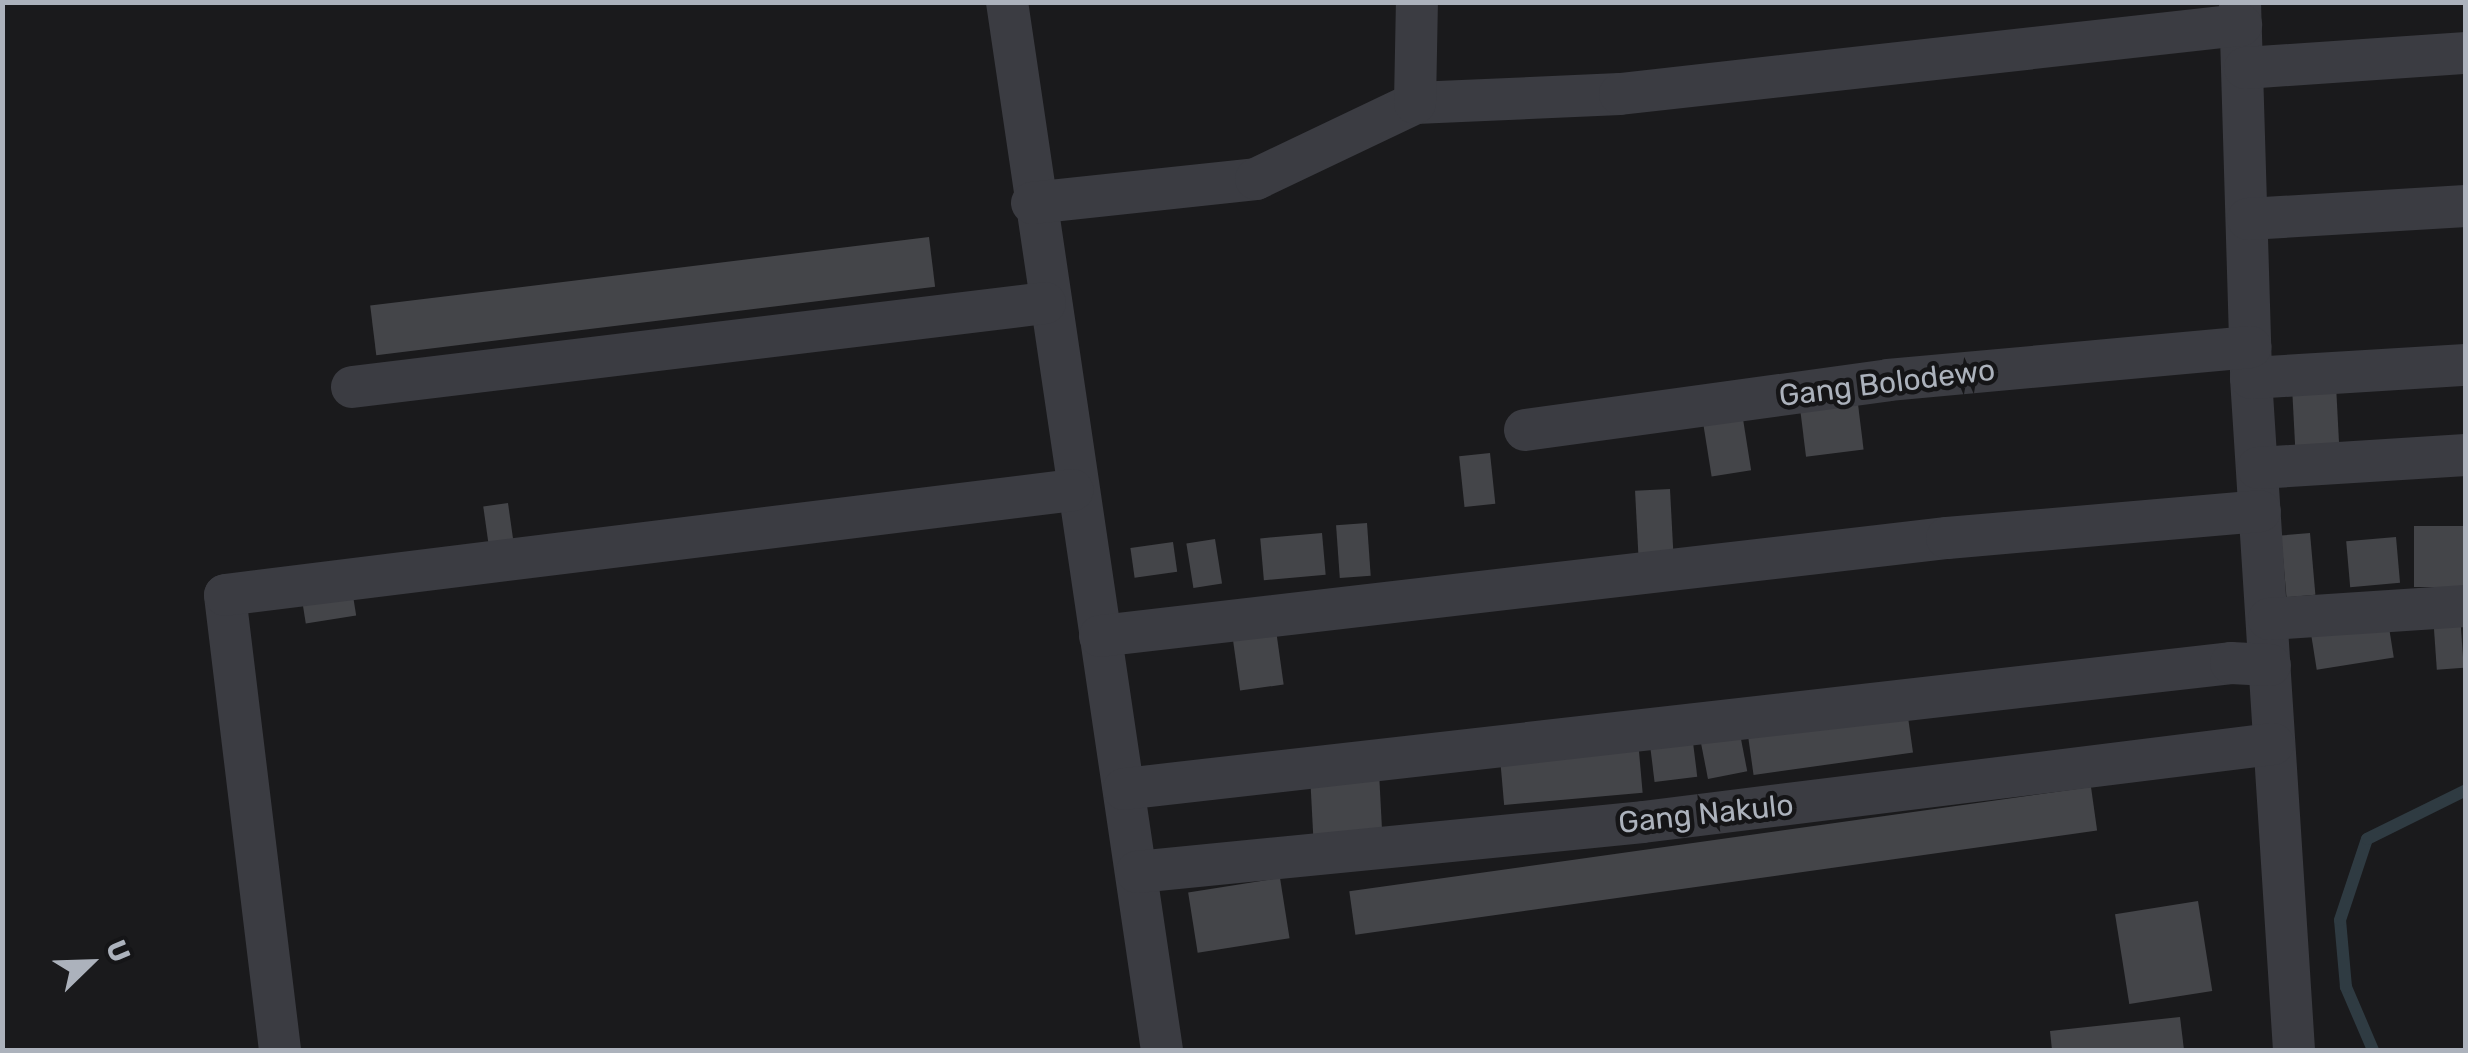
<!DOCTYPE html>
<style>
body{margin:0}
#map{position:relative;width:2468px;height:1053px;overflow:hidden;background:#1a1a1c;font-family:Rubik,sans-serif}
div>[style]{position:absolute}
.stream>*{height:12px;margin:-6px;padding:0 6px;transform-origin:6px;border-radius:6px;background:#2f3b42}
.building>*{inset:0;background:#444549;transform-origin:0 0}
.street>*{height:42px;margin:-21px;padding:0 21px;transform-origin:21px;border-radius:21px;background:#3b3c42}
span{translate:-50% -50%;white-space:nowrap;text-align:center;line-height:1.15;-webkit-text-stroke:9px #151517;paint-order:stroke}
.street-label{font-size:30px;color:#acb2bc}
.frame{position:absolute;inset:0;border:5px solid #acb2bc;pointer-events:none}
.north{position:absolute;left:40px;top:913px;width:100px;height:100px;-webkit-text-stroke:8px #151517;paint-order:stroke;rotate:67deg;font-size:28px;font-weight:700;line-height:40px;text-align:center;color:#acb2bc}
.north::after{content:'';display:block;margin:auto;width:35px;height:45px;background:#acb2bc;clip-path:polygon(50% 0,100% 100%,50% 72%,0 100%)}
</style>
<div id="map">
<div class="stream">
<div style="left:2373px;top:1050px;width:69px;rotate:-113.2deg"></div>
<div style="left:2346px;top:987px;width:67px;rotate:-95.1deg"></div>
<div style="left:2340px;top:920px;width:85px;rotate:-71.6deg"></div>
<div style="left:2367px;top:839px;width:110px;rotate:-26.3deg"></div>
</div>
<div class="building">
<div style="left:929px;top:237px;width:50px;height:563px;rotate:83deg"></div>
<div style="left:2336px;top:385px;width:61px;height:44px;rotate:87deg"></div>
<div style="left:1857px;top:396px;width:54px;height:58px;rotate:83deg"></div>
<div style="left:1743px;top:419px;width:52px;height:40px;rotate:81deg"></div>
<div style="left:1490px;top:453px;width:51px;height:31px;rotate:84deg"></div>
<div style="left:1670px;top:489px;width:68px;height:35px;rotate:87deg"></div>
<div style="left:508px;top:503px;width:45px;height:25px;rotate:82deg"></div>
<div style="left:1367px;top:523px;width:53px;height:31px;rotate:86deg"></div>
<div style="left:2466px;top:526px;width:61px;height:52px;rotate:90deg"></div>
<div style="left:1322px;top:533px;width:42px;height:62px;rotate:85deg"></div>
<div style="left:2310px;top:533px;width:62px;height:29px;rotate:85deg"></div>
<div style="left:2396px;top:537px;width:46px;height:50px;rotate:85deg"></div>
<div style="left:1215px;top:539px;width:45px;height:29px;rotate:81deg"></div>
<div style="left:1173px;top:542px;width:30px;height:43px;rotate:82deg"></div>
<div style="left:351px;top:583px;width:33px;height:51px;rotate:81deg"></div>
<div style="left:2460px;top:614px;width:54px;height:27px;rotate:86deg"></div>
<div style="left:2388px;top:621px;width:37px;height:78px;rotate:81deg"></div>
<div style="left:1276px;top:630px;width:55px;height:44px;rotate:82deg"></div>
<div style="left:1907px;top:710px;width:43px;height:161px;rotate:82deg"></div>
<div style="left:1692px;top:734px;width:43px;height:43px;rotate:83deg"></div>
<div style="left:1740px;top:734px;width:38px;height:40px;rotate:79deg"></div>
<div style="left:1638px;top:740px;width:53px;height:139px;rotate:85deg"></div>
<div style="left:1379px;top:772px;width:59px;height:69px;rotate:87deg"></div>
<div style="left:2091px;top:787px;width:44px;height:749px;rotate:82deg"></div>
<div style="left:1280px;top:878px;width:61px;height:93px;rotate:81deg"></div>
<div style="left:2198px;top:901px;width:91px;height:84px;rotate:81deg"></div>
<div style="clip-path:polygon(2180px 1017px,2184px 1050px,2052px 1050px,2050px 1031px)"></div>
</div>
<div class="street">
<div style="left:1007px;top:2px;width:1059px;rotate:81.59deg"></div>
<div style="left:2240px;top:2px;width:376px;rotate:88.3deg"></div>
<div style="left:2251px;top:378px;width:673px;rotate:86.34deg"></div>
<div style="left:2245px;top:68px;width:222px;rotate:-3.9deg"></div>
<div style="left:1415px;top:103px;width:205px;rotate:-2.5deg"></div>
<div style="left:1620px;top:94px;width:625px;rotate:-6.34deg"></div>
<div style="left:1032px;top:203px;width:225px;rotate:-6.1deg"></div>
<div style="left:1256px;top:179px;width:176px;rotate:-25.5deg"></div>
<div style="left:1415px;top:103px;width:101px;rotate:-88.9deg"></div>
<div style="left:2248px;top:219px;width:218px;rotate:-3.4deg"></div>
<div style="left:2251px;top:378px;width:215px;rotate:-3.5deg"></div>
<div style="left:352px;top:387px;width:698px;rotate:-6.91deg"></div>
<div style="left:1525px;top:430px;width:366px;rotate:-7.8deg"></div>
<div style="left:1888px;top:380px;width:364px;rotate:-5.2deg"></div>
<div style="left:2258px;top:468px;width:208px;rotate:-3.6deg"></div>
<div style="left:2269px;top:619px;width:197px;rotate:-3.8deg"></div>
<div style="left:1100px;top:636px;width:853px;rotate:-6.6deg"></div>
<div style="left:1947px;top:538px;width:314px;rotate:-4.9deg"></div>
<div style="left:1124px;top:789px;width:1114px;rotate:-6.49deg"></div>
<div style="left:2231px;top:663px;width:39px;rotate:3deg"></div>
<div style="left:1137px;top:872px;width:508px;rotate:-5.64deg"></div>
<div style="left:1643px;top:822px;width:635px;rotate:-7.06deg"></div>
<div style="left:280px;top:1050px;width:458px;rotate:-96.9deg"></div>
<div style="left:225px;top:595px;width:854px;rotate:-7.06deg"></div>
</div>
<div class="street-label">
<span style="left:1887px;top:383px;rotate:-7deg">Gang Bolodewo</span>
<span style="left:1706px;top:814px;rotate:-6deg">Gang Nakulo</span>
</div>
<div class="frame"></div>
<div class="north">U</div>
</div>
